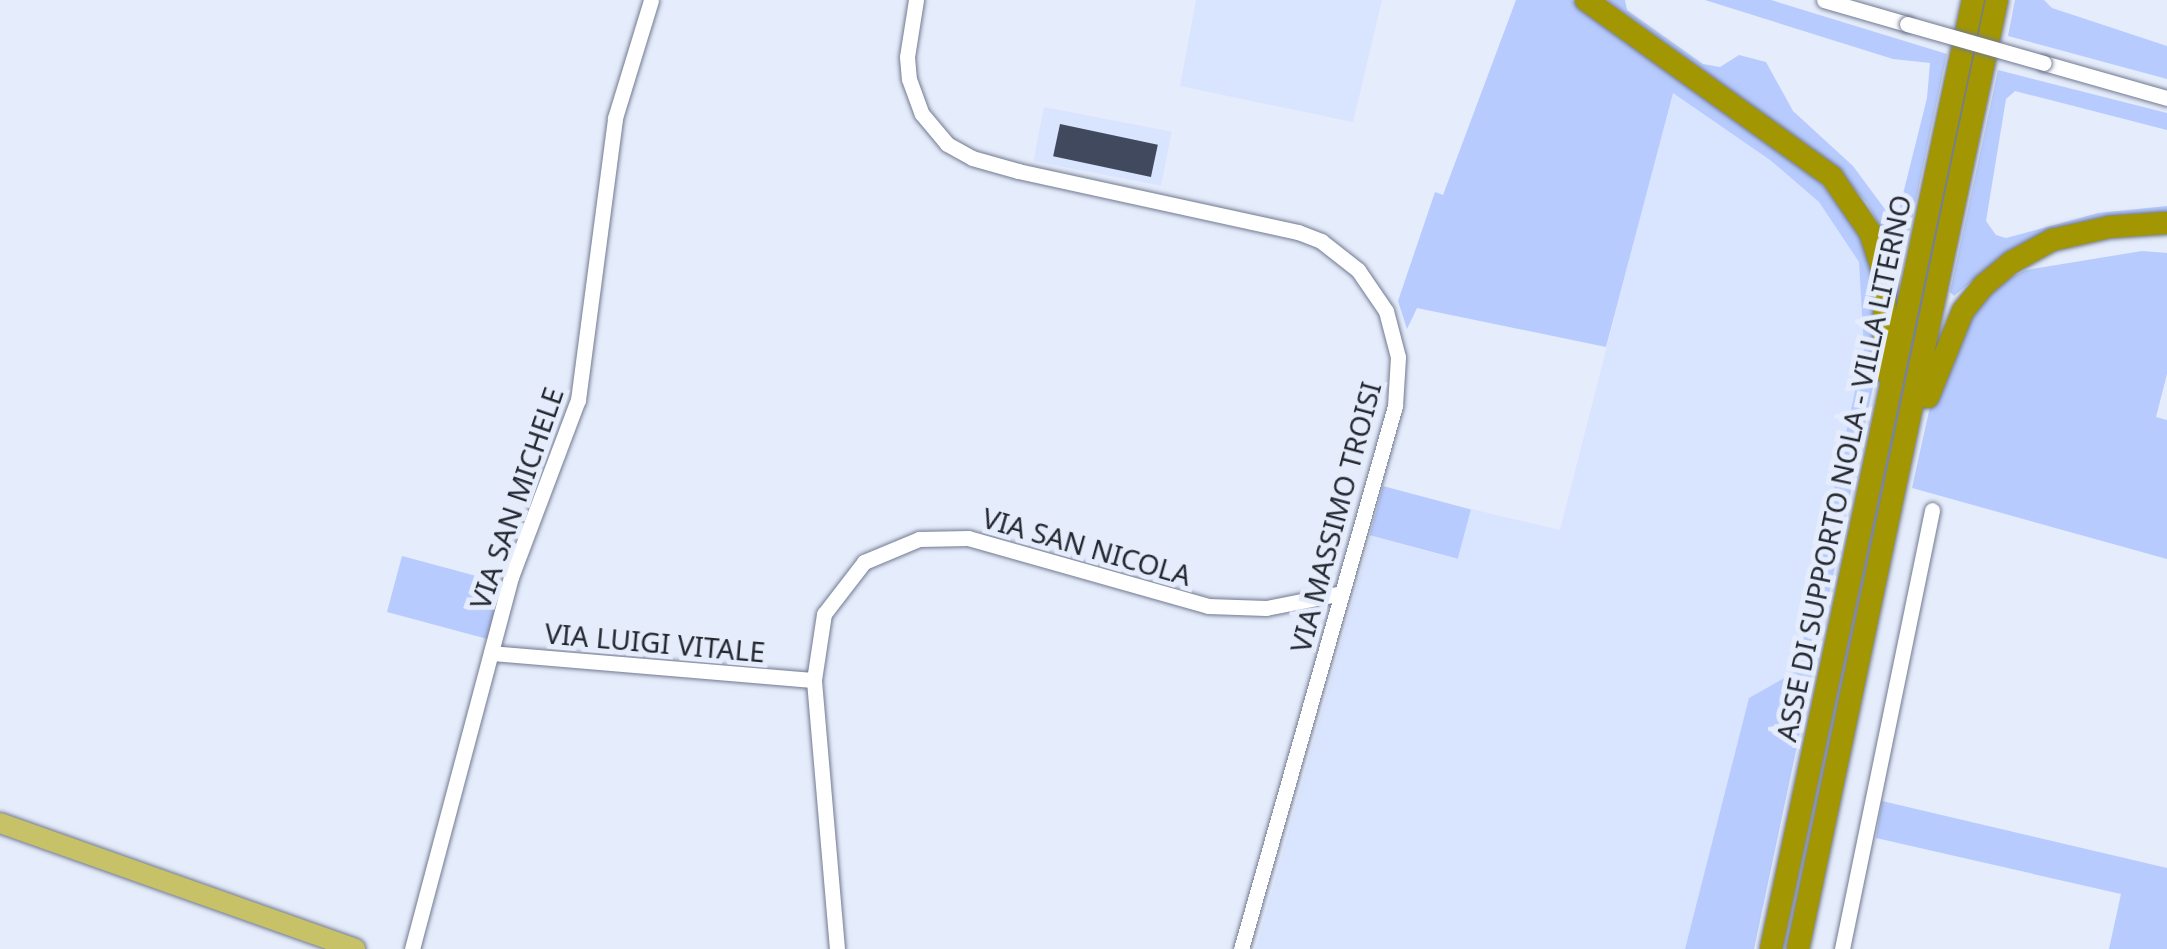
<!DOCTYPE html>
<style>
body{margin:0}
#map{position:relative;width:2167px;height:949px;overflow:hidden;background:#e5ecfb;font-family:"Noto Sans",sans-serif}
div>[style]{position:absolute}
.built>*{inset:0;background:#d9e4fe;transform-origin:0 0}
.green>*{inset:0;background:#b7cbfe;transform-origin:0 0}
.building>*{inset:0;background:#41495e;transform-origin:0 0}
.roads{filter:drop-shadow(0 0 2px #717a91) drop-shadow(0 0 2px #717a91)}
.minor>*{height:15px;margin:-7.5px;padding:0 7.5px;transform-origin:7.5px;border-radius:7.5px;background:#fff}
.major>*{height:20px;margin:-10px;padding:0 10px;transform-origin:10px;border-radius:10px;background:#c7c168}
.highway>*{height:22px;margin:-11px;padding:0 11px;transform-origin:11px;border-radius:11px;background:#a29703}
.bridges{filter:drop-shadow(0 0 2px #717a91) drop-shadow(0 0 2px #717a91)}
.minor-bridge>*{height:15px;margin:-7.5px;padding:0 7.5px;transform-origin:7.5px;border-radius:7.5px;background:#fff}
span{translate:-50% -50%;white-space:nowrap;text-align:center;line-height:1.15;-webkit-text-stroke:10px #e5ecfb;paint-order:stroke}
.street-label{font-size:28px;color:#242831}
</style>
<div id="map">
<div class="built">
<div style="clip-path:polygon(1196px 0,1382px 0,1353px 122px,1180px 86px)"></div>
<div style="clip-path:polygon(1672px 92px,1770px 160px,1819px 202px,1859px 262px,1864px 309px,1864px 349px,1844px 453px,1795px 672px,1704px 881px,1685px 949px,1256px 949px,1371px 536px,1456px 559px,1471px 509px,1560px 530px)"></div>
<div style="left:1044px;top:107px;width:130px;height:55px;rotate:11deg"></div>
</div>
<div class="green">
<div style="clip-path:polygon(1516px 0,1572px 0,1815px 176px,1863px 235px,1880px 289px,1876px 373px,1754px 949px,1685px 949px,1749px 698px,1795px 672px,1864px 349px,1859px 262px,1819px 202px,1770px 160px,1673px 93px,1606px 347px,1417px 308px,1407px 329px,1398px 301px,1435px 192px,1443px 195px)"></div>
<div style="clip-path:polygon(1607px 0,1625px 0,1627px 10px,1703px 64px,1720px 67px,1739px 55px,1766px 62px,1793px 111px,1853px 166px,1890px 216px,1899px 210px,1927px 98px,1930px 63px,1893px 59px,1705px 0,1771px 0,1947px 54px,1902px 266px,1867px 203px,1834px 166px)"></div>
<div style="clip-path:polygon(2015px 0,2044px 0,2052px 8px,2167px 46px,2167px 79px,2008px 36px)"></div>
<div style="clip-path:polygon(1998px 70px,2167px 113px,2167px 130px,2015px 91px,2006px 99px,1986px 221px,1996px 235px,2006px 238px,2098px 213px,2167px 206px,2167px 213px,2046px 233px,2009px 250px,1954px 296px,1950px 292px)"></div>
<div style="clip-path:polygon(2142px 251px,2167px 253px,2167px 374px,2156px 417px,2167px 420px,2167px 559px,1912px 488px,1929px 411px,1956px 338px,1996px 285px,2026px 270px)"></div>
<div style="left:1383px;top:486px;width:91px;height:51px;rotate:15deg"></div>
<div style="left:402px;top:556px;width:104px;height:58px;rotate:15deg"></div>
<div style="clip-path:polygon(1882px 801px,2167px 868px,2167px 949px,2109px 949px,2121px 894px,1876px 838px)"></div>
</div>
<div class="building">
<div style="left:1060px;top:124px;width:100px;height:33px;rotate:12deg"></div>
</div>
<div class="roads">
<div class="minor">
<div style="left:916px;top:0;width:58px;rotate:99deg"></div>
<div style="left:907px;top:57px;width:22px;rotate:85deg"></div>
<div style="left:909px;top:79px;width:37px;rotate:70deg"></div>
<div style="left:922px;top:114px;width:39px;rotate:50deg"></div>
<div style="left:947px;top:144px;width:29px;rotate:29deg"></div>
<div style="left:972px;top:158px;width:48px;rotate:15.8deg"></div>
<div style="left:1018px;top:171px;width:287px;rotate:12.3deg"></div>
<div style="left:1298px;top:232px;width:25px;rotate:21deg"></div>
<div style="left:1321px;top:241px;width:47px;rotate:38.1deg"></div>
<div style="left:1358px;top:270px;width:50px;rotate:55.7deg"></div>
<div style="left:1386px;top:311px;width:48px;rotate:75.4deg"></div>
<div style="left:1398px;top:357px;width:49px;rotate:93.5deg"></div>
<div style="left:1395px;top:406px;width:564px;rotate:105.83deg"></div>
<div style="left:1824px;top:0;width:86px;rotate:16.1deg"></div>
<div style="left:2044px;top:63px;width:128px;rotate:15.9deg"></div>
<div style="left:491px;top:653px;width:324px;rotate:4.8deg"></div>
<div style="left:412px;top:949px;width:385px;rotate:-75.1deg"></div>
<div style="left:511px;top:577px;width:189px;rotate:-69.3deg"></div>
<div style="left:578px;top:400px;width:284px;rotate:-82.5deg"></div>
<div style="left:615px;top:118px;width:123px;rotate:-73deg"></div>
<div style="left:837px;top:949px;width:270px;rotate:-94.9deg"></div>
<div style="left:814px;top:680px;width:67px;rotate:-81.4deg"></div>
<div style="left:824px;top:614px;width:66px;rotate:-52.4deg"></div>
<div style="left:864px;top:562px;width:60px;rotate:-22.7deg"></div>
<div style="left:919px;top:539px;width:49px;rotate:-1.2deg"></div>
<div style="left:968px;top:538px;width:249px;rotate:15.8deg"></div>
<div style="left:1208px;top:606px;width:58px;rotate:2deg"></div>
<div style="left:1266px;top:608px;width:77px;rotate:-11.2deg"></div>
<div style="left:1842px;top:949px;width:448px;rotate:-78.4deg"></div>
</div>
<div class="major">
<div style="left:0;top:823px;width:377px;rotate:19.5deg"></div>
</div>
<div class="highway">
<div style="left:1586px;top:0;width:303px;rotate:35.7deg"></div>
<div style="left:1832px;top:177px;width:67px;rotate:55.4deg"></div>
<div style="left:1870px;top:232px;width:48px;rotate:71.9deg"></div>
<div style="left:1885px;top:278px;width:93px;rotate:90.6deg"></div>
<div style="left:1928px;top:397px;width:93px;rotate:-67.9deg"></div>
<div style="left:1963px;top:311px;width:32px;rotate:-51deg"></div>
<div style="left:1983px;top:286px;width:38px;rotate:-40deg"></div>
<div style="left:2012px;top:262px;width:46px;rotate:-28.8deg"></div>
<div style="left:2052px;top:240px;width:59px;rotate:-12.6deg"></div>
<div style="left:2110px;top:227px;width:57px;rotate:-4deg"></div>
<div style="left:1771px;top:949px;width:970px;rotate:-77.98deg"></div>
<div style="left:1798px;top:949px;width:970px;rotate:-78.16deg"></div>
</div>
</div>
<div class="bridges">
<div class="minor-bridge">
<div style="left:1907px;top:24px;width:142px;rotate:15.9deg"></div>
</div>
</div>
<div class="street-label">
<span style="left:1843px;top:468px;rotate:-78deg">ASSE DI SUPPORTO NOLA - VILLA LITERNO</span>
<span style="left:516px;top:498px;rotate:-71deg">VIA SAN MICHELE</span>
<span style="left:1335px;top:517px;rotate:-75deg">VIA MASSIMO TROISI</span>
<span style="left:1087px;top:546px;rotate:16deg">VIA SAN NICOLA</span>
<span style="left:655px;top:642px;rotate:5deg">VIA LUIGI VITALE</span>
</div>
</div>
